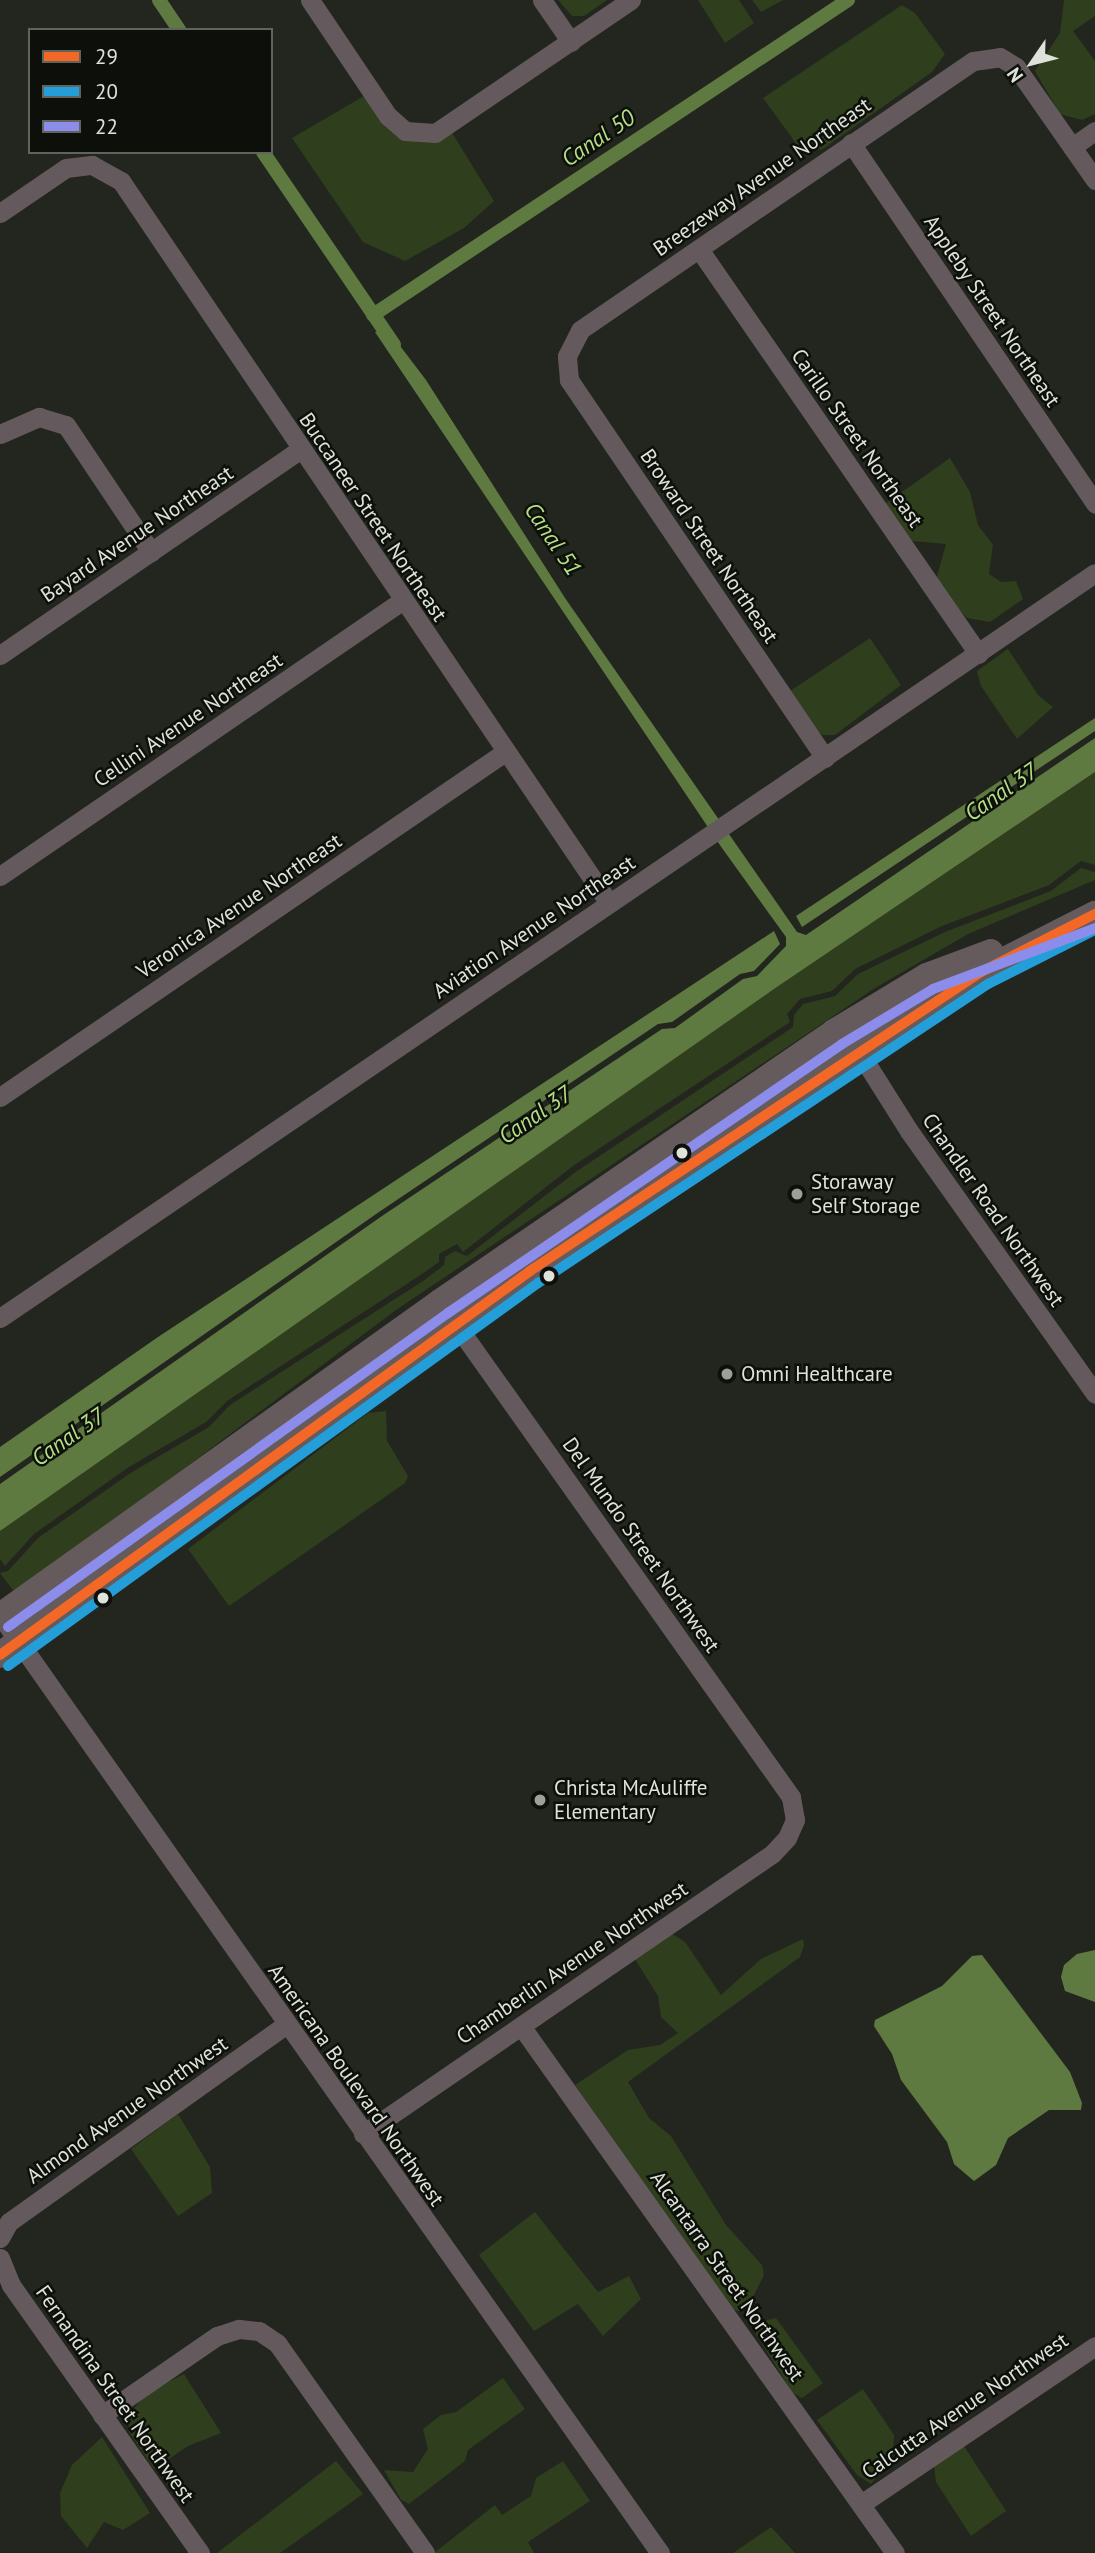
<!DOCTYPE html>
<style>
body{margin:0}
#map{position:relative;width:1095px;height:2553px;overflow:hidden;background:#22261e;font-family:"PT Sans",sans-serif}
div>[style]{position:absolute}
.green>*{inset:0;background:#2f3e1c}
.water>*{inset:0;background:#5f7a41}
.canal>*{height:14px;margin:-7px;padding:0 7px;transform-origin:7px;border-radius:7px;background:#5f7a41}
.minor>*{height:19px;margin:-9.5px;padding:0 9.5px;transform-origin:9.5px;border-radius:9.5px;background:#645a5d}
.major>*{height:26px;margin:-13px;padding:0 13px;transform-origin:13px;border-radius:13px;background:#655a5c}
.bus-1>*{height:10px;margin:-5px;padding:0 5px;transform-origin:5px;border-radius:5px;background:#f36827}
.bus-2>*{height:10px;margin:-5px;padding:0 5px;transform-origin:5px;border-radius:5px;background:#239ed9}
.bus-3>*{height:10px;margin:-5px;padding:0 5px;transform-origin:5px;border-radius:5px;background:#8c8deb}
.dots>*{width:19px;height:19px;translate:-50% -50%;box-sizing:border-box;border:4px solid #0d100a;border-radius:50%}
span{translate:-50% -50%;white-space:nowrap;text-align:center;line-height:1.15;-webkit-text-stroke:5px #0d100a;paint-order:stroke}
.street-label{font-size:21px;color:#dee2d9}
.poi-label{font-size:21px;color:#dee2d9}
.left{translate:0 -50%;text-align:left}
.water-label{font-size:23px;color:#b5df86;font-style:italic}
.legend{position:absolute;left:28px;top:28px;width:245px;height:126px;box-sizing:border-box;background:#0d100a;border:2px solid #61645d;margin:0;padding:9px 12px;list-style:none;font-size:21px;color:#dee2d9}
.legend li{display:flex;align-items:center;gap:14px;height:35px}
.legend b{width:35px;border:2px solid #61645d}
.north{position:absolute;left:997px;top:28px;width:70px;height:70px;-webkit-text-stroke:5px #0d100a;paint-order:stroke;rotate:235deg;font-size:19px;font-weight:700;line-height:28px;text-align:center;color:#dee2d9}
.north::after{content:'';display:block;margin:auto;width:24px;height:32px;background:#dee2d9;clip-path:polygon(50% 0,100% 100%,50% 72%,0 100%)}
</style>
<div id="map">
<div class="green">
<div style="clip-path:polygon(558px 0,607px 0,584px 16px,572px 16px)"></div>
<div style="clip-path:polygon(698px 0,739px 0,754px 23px,725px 43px)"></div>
<div style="clip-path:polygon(752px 0,783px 0,761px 12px)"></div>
<div style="clip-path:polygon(1064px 0,1095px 0,1095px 16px,1073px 31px,1095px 61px,1095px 114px,1082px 120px,1060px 114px,1035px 71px,1060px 33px)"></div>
<div style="clip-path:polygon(902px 5px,915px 13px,945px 54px,932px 72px,823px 149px,803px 153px,763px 98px)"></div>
<div style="clip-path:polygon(364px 96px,388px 128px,451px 131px,494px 201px,464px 228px,405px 261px,363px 242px,292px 138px)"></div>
<div style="clip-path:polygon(950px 458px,970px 492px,978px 525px,993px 545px,989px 574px,1001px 582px,1016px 581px,1023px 599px,990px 622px,967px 618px,935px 584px,946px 544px,912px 541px,885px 504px)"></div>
<div style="clip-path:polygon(870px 638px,901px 685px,835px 735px,822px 735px,809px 724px,790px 691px)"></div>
<div style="clip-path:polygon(1008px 649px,1038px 695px,1053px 707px,1017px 739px,981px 686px,977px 671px)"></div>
<div style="clip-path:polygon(1095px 772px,1095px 865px,1081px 861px,1049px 885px,942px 926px,855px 969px,832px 991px,800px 999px,787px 1014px,790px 1022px,573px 1166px,463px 1252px,457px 1244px,439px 1254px,439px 1262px,419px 1276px,227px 1401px,206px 1422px,129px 1467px,34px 1534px,5px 1566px,0 1559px,0 1531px,46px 1497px,774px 989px)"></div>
<div style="clip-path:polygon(1081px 868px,1095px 872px,1095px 880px,968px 934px,875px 988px,396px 1310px,16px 1594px,0 1573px,8px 1571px,38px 1538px,132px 1472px,209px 1427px,230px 1405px,423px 1281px,444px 1265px,445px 1257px,455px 1251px,467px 1256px,577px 1171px,793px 1027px,794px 1015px,803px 1004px,835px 996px,858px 974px,945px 932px,1051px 891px)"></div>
<div style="clip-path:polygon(386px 1411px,387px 1441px,408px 1476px,405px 1483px,229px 1606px,188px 1549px,368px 1413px)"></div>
<div style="clip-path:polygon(672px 1934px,685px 1942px,721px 1995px,761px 1959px,803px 1939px,804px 1945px,800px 1957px,628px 2082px,649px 2118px,671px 2136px,726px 2225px,762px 2265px,764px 2275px,752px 2299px,739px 2311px,729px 2309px,575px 2085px,628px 2050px,660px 2045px,678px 2033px,661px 2017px,658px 1996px,635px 1959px)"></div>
<div style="clip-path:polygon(178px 2114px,210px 2167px,212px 2193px,178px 2216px,131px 2149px)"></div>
<div style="clip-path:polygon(535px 2212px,598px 2292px,629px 2276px,641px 2299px,603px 2336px,578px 2304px,534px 2331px,479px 2255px)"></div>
<div style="clip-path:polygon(776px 2318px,823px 2383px,802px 2398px,793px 2393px,754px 2331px,762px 2321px)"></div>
<div style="clip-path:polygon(184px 2374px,221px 2433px,188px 2446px,154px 2469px,129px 2432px,128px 2415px,148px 2392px)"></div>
<div style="clip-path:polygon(503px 2378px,525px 2409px,468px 2450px,465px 2461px,409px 2504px,401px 2500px,384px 2470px,413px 2472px,428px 2449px,423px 2429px,441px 2415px,456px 2412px)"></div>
<div style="clip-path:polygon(863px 2389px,894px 2435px,893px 2457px,871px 2484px,857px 2475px,817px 2420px)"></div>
<div style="clip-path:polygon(102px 2437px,150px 2513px,123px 2530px,104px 2522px,87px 2548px,61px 2516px,60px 2493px,72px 2465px)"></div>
<div style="clip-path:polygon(964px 2446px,1006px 2511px,971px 2536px,936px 2482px,934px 2466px)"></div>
<div style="clip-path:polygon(336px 2461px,363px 2494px,280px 2553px,217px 2553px)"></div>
<div style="clip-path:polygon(563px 2461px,590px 2501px,528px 2542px,534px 2553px,434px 2553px,495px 2505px,502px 2515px,531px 2496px,536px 2478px)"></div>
<div style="clip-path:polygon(771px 2527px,795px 2553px,733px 2553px)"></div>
</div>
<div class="water">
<div style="clip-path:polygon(388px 330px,426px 380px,565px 598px,797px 932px,806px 935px,1095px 738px,1095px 772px,774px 989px,0 1531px,0 1484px,382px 1216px,662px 1029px,675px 1028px,743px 979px,757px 976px,786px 946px,786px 937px,722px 848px,375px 332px)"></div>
<div style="clip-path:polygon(1095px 718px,1095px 731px,802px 927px,796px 916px)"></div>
<div style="clip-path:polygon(774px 931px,780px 944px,754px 971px,740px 974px,672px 1022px,658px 1024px,379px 1212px,0 1477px,0 1447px,158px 1337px)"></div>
<div style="clip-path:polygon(1095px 1950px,1095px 2002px,1065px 1991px,1061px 1977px,1064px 1965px,1077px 1954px)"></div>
<div style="clip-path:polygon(982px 1955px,1070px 2072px,1082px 2103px,1081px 2110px,1049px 2110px,1008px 2138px,996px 2165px,974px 2181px,954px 2164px,947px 2142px,901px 2080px,892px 2054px,874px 2026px,875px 2020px,942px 1986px,972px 1956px)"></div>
</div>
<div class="canal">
<div style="left:159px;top:0;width:36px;rotate:56deg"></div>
<div style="left:263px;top:152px;width:233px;rotate:55.8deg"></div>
<div style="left:373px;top:315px;width:570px;rotate:-33.55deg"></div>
</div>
<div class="minor">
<div style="left:310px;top:0;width:140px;rotate:56.1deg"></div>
<div style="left:388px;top:116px;width:23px;rotate:41deg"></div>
<div style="left:405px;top:131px;width:30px;rotate:4deg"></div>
<div style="left:435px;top:133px;width:237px;rotate:-34.2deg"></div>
<div style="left:542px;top:0;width:51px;rotate:55.4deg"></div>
<div style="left:851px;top:143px;width:436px;rotate:55.9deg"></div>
<div style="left:1072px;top:147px;width:28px;rotate:-35deg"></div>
<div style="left:0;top:213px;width:80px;rotate:-34.3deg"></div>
<div style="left:66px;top:168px;width:26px;rotate:-7deg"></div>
<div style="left:92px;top:165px;width:33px;rotate:29deg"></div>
<div style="left:121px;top:181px;width:871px;rotate:55.95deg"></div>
<div style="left:699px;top:249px;width:492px;rotate:55.4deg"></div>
<div style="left:0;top:434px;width:43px;rotate:-23.6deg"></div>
<div style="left:39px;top:417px;width:28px;rotate:17deg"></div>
<div style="left:66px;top:425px;width:153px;rotate:56.2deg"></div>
<div style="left:0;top:655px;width:363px;rotate:-34.4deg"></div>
<div style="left:825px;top:758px;width:457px;rotate:-124.1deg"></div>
<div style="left:569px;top:380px;width:24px;rotate:-95deg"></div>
<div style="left:567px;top:356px;width:29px;rotate:-63deg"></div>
<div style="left:580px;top:330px;width:476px;rotate:-34.4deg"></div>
<div style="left:973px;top:61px;width:27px;rotate:-8deg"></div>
<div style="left:1000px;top:57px;width:19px;rotate:32deg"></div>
<div style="left:1016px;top:67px;width:138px;rotate:55deg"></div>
<div style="left:0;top:876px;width:487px;rotate:-34.4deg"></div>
<div style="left:858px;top:1050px;width:96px;rotate:57.8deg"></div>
<div style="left:909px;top:1131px;width:322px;rotate:54.7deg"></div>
<div style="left:0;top:1097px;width:612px;rotate:-34.34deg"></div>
<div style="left:0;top:1318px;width:1324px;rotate:-34.23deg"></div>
<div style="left:0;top:1615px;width:1147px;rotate:54.87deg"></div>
<div style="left:521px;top:2026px;width:646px;rotate:54.64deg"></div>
<div style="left:363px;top:2134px;width:496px;rotate:-34.4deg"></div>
<div style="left:772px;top:1854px;width:22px;rotate:-47deg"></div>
<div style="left:787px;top:1838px;width:20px;rotate:-66deg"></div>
<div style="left:795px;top:1820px;width:23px;rotate:-100deg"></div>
<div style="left:791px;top:1797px;width:590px;rotate:-125.33deg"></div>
<div style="left:0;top:2238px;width:18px;rotate:-61deg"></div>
<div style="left:9px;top:2222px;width:339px;rotate:-35.5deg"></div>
<div style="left:0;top:2258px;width:29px;rotate:68deg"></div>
<div style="left:11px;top:2285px;width:328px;rotate:54.8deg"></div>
<div style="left:102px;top:2415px;width:140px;rotate:-34.5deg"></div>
<div style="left:217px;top:2336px;width:23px;rotate:-18deg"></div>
<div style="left:239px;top:2329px;width:20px;rotate:6deg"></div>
<div style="left:259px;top:2331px;width:22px;rotate:34deg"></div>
<div style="left:277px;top:2343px;width:257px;rotate:54.8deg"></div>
<div style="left:861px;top:2504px;width:282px;rotate:-34deg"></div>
</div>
<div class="major">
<div style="left:0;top:1616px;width:541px;rotate:-35.51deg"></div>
<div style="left:440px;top:1302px;width:478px;rotate:-34.4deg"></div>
<div style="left:834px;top:1032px;width:109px;rotate:-31.1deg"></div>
<div style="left:927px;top:976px;width:68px;rotate:-20.6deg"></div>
<div style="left:0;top:1655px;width:654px;rotate:-35.92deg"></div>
<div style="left:530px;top:1271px;width:541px;rotate:-33.54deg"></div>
<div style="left:981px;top:972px;width:128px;rotate:-27deg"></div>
</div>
<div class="bus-1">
<div style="left:0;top:1655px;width:654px;rotate:-35.92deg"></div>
<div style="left:530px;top:1271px;width:541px;rotate:-33.54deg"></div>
<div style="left:981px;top:972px;width:128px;rotate:-27deg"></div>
</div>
<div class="bus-2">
<div style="left:8px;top:1666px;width:654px;rotate:-35.85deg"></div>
<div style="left:538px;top:1283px;width:540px;rotate:-33.6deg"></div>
<div style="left:988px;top:984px;width:120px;rotate:-26.8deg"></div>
</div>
<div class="bus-3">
<div style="left:8px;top:1627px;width:541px;rotate:-35.51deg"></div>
<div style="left:448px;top:1313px;width:477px;rotate:-34.3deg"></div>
<div style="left:842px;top:1044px;width:106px;rotate:-31.1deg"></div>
<div style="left:933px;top:989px;width:173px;rotate:-20.6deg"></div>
</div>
<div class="dots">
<div style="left:682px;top:1153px;background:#dee2d9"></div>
<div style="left:797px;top:1194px;background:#9ca098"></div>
<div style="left:549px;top:1276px;background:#dee2d9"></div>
<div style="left:727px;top:1374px;background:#9ca098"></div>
<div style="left:103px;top:1598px;background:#dee2d9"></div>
<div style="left:540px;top:1800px;background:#9ca098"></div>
</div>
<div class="street-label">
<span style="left:762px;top:177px;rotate:-35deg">Breezeway Avenue Northeast</span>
<span style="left:992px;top:311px;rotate:56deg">Appleby Street Northeast</span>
<span style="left:857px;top:438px;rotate:55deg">Carillo Street Northeast</span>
<span style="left:373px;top:517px;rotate:56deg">Buccaneer Street Northeast</span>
<span style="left:137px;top:534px;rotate:-34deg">Bayard Avenue Northeast</span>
<span style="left:709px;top:546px;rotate:56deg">Broward Street Northeast</span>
<span style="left:188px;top:720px;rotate:-34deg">Cellini Avenue Northeast</span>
<span style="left:239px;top:906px;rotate:-34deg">Veronica Avenue Northeast</span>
<span style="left:534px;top:927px;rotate:-34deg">Aviation Avenue Northeast</span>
<span style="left:993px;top:1210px;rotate:55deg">Chandler Road Northwest</span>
<span style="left:641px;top:1545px;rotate:55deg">Del Mundo Street Northwest</span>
<span style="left:572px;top:1963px;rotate:-34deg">Chamberlin Avenue Northwest</span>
<span style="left:356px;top:2085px;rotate:55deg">Americana Boulevard Northwest</span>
<span style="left:127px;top:2110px;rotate:-35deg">Almond Avenue Northwest</span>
<span style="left:727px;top:2276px;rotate:55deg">Alcantarra Street Northwest</span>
<span style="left:115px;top:2394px;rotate:55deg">Fernandina Street Northwest</span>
<span style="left:965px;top:2406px;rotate:-34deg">Calcutta Avenue Northwest</span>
</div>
<div class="poi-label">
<span class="left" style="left:811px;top:1194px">Storaway<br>Self Storage</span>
<span class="left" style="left:741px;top:1374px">Omni Healthcare</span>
<span class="left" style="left:554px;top:1800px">Christa McAuliffe<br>Elementary</span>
</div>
<div class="water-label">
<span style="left:598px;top:138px;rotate:-34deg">Canal 50</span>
<span style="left:553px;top:539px;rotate:56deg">Canal 51</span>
<span style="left:1001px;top:792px;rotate:-35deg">Canal 37</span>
<span style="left:535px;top:1115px;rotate:-35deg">Canal 37</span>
<span style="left:68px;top:1437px;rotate:-35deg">Canal 37</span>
</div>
<ul class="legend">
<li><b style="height:9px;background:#f36827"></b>29</li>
<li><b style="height:9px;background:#239ed9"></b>20</li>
<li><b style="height:9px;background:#8c8deb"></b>22</li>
</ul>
<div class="north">N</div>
</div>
